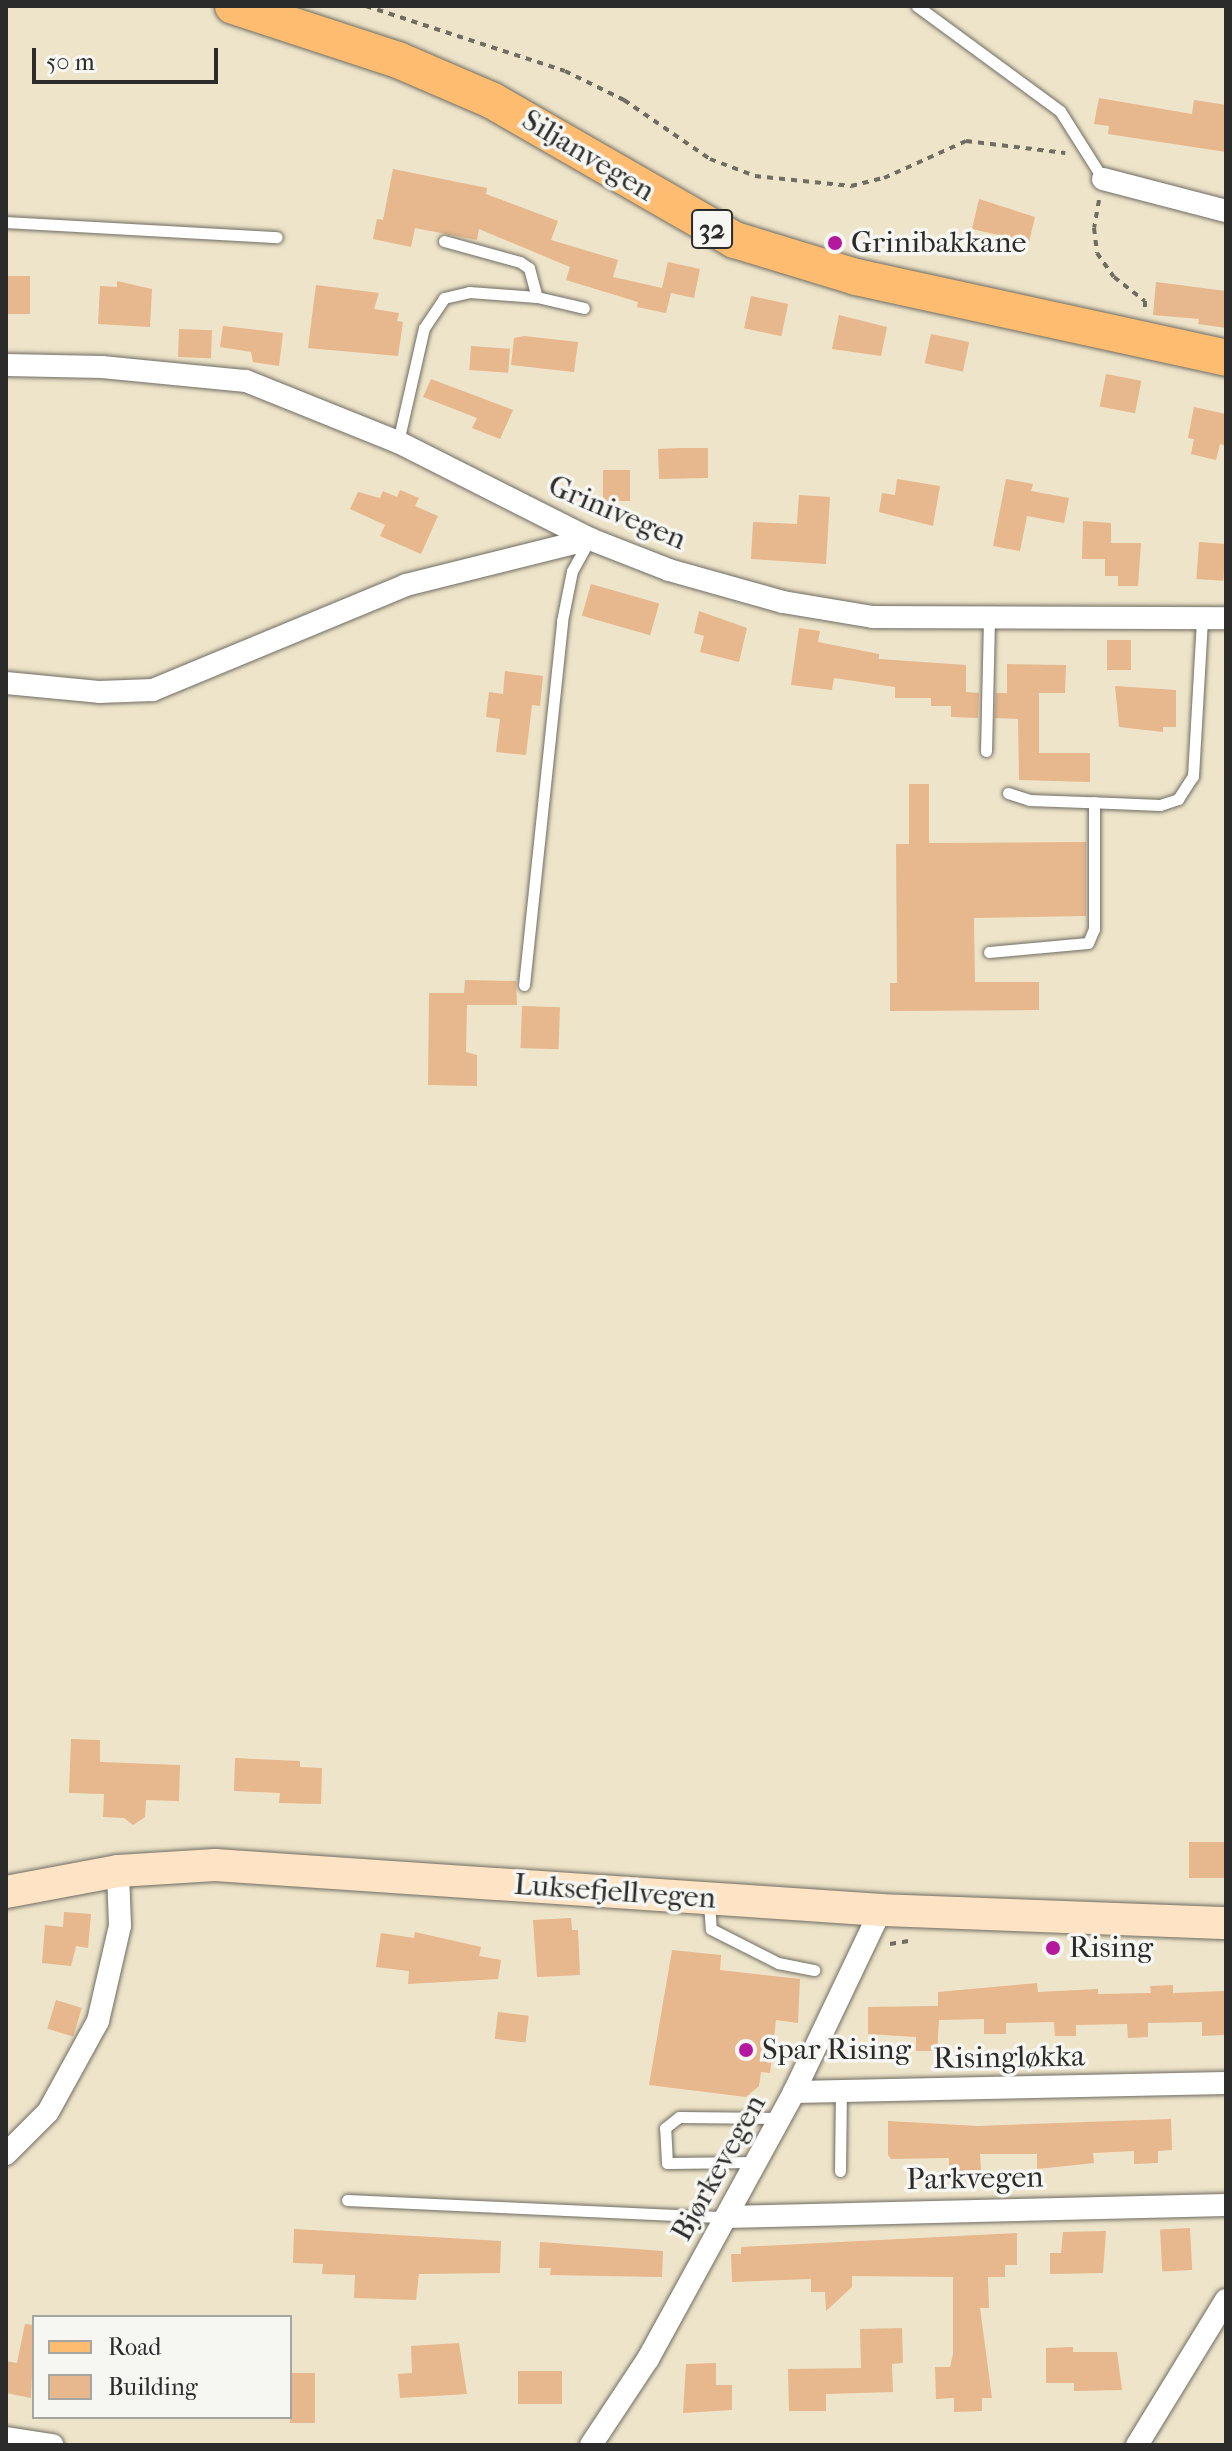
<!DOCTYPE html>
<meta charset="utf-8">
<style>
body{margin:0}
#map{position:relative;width:1232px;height:2451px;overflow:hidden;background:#eee4c9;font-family:"IM FELL French Canon",serif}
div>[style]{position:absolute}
.building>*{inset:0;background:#e7b78d;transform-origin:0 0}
.path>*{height:4px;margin-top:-2px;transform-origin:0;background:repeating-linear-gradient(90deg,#6f6c62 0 6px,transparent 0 12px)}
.roads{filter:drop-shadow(0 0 2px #6f6c62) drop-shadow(0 0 2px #6f6c62)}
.lane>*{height:11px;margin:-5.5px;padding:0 5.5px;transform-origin:5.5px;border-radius:5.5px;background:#fff}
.street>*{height:22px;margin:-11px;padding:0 11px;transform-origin:11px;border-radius:11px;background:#fff}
.secondary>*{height:32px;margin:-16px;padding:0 16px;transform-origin:16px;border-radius:16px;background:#fee4c5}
.primary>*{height:36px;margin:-18px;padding:0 18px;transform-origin:18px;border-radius:18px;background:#fdbc6f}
.dots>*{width:22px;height:22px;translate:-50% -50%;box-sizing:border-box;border:4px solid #f6f6f2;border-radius:50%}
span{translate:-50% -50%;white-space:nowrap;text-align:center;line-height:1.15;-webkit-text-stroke:7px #f6f6f2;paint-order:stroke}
.shield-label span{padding:2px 6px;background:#f6f6f2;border:2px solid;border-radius:6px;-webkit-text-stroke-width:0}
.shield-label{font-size:28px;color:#2b2b2b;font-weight:700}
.street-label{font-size:30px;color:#2b2b2b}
.poi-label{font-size:30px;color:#2b2b2b}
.left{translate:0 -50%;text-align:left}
.frame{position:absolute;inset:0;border:8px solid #2b2b2b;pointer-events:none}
.legend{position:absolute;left:32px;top:2315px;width:260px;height:104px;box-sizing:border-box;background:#f6f6f2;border:2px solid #a5a5a2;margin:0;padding:10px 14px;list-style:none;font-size:24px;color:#2b2b2b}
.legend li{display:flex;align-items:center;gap:16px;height:40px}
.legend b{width:40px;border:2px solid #a5a5a2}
.scale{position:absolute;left:32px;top:48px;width:186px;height:36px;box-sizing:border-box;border:4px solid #2b2b2b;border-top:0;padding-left:10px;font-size:24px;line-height:28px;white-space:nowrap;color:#2b2b2b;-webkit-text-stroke:6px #f6f6f2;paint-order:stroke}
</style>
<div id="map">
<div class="building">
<div style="clip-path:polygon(1099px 98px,1192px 114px,1194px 100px,1226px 105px,1226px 152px,1108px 134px,1109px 126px,1094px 124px)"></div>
<div style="clip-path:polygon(393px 169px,487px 188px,486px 194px,558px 221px,551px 240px,618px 260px,613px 277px,662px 288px,668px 262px,700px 269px,694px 298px,671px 293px,666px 313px,637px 307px,638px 302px,566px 280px,570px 267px,479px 229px,477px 240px,415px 228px,411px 247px,373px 239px,377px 219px,383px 220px)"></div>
<div style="clip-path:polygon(979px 199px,1035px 217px,1029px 242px,972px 229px)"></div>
<div style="left:30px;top:276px;width:38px;height:24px;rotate:90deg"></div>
<div style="clip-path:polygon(117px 281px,152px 289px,150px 327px,98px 324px,100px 286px,117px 287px)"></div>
<div style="clip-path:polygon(1156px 282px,1226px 291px,1226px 328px,1198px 324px,1199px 319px,1153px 315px)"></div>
<div style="clip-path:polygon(316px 285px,379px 293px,374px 309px,399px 313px,397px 321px,403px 322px,398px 356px,308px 348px)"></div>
<div style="left:751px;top:296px;width:38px;height:33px;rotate:12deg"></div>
<div style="clip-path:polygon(839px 315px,887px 327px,881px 356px,832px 349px)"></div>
<div style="clip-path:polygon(223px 326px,283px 333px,279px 366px,253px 362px,251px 352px,220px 347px)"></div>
<div style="left:179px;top:329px;width:33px;height:28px;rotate:2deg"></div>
<div style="left:931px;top:334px;width:39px;height:30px;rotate:12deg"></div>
<div style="clip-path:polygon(524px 336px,578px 342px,574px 372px,511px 365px,514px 338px)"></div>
<div style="left:471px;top:346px;width:39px;height:24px;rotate:4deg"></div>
<div style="left:1106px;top:374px;width:36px;height:33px;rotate:11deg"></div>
<div style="clip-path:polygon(431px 379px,513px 410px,500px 439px,472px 428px,477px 418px,423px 397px)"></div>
<div style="clip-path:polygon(1194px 407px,1226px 414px,1226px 446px,1220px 444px,1216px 460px,1191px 454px,1194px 439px,1188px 438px)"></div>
<div style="clip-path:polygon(679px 448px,708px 448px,708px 478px,659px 479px,658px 449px)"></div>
<div style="left:603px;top:470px;width:27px;height:31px"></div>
<div style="clip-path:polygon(897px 479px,940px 486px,933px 526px,879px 512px,882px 493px,895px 495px)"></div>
<div style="clip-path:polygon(1006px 479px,1033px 484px,1031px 491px,1069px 498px,1064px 523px,1027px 516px,1020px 551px,993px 546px)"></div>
<div style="clip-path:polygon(400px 490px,419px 498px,415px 506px,438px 516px,421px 554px,380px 536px,385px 525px,350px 509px,358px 492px,380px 498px,383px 491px,397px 497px)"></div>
<div style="clip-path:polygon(799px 495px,830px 497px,826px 564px,751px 559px,753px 522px,797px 524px)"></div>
<div style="clip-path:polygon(1083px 521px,1111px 523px,1111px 543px,1141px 543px,1138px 586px,1118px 586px,1118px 576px,1105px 576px,1105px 559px,1082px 559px)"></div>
<div style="left:1199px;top:542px;width:27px;height:37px;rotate:4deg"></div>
<div style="left:591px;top:584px;width:71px;height:33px;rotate:16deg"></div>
<div style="clip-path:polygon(699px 611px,747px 628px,739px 662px,700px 652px,704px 636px,694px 633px)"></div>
<div style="clip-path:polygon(799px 628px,820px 631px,818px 642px,879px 654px,879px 659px,966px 665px,966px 692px,979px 693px,978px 718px,951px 717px,951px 706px,931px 706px,931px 698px,895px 698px,895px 687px,834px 678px,832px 690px,791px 685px)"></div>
<div style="left:1107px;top:640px;width:24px;height:30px"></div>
<div style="clip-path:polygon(1007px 664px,1066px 665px,1065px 693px,1039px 693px,1039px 753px,1090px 753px,1090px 782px,1019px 780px,1018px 719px,995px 718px,996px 693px,1007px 693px)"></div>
<div style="clip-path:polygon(505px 671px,543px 676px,540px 706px,532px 705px,526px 755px,496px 752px,500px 719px,486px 717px,489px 692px,503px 694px)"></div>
<div style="clip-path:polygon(1115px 686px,1176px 690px,1176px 727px,1163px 727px,1163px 732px,1119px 727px)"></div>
<div style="clip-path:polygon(909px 784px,929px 784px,929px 843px,1086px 842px,1086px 916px,974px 918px,975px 982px,1039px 982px,1039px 1010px,890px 1011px,890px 983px,897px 983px,896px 844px,909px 844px)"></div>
<div style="clip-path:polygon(465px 980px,516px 981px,517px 1005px,467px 1005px,466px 1052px,477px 1055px,477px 1086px,428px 1085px,429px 993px,464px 993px)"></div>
<div style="left:522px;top:1006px;width:38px;height:42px;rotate:2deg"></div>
<div style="clip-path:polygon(71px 1739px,100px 1740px,100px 1762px,180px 1765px,179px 1801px,146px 1800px,145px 1817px,133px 1825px,124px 1818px,103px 1817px,104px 1794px,69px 1793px)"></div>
<div style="clip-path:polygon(235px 1758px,300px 1761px,300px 1767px,322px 1768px,321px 1804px,279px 1803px,280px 1793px,234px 1791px)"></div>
<div style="left:1226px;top:1842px;width:36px;height:37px;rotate:90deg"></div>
<div style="clip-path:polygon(64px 1912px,91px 1914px,88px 1948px,76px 1946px,71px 1966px,42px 1963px,45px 1925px,63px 1927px)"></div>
<div style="clip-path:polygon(571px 1918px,572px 1930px,578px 1930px,580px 1975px,537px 1977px,533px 1920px)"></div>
<div style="clip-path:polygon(415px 1932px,481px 1947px,479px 1956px,501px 1960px,498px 1979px,408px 1984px,409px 1971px,376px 1967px,381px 1933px,414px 1938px)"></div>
<div style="clip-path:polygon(672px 1950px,721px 1955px,720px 1970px,800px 1979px,798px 2023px,776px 2020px,770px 2073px,761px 2072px,759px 2086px,746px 2097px,649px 2085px)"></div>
<div style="clip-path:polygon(1037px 1983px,1038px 1992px,1098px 1989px,1098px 1994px,1151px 1993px,1150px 1986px,1173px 1985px,1173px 1993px,1226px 1991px,1226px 2035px,1202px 2036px,1202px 2022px,1148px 2023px,1148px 2037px,1128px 2038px,1127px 2024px,1076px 2025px,1076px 2036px,1055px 2036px,1054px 2022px,1006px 2023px,1006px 2034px,984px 2034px,984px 2019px,939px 2020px,937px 2051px,916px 2051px,916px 2037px,868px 2034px,868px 2007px,938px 2006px,938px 1992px)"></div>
<div style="left:56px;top:2000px;width:27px;height:30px;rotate:17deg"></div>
<div style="left:498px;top:2012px;width:31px;height:27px;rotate:7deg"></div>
<div style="clip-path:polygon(1171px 2119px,1172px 2150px,1158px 2151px,1158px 2163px,1134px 2164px,1134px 2151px,1093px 2153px,1094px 2163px,1037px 2169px,1037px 2154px,980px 2154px,981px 2170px,949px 2171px,949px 2158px,891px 2159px,888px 2155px,888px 2121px,978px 2126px)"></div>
<div style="left:1190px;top:2228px;width:42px;height:30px;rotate:87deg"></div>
<div style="clip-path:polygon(294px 2229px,501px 2241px,500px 2273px,419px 2274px,416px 2300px,354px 2298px,355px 2275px,322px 2274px,323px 2264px,293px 2263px)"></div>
<div style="clip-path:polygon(1106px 2231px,1103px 2273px,1050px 2274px,1050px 2253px,1061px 2253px,1063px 2232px)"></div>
<div style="clip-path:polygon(1017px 2233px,1017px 2265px,1005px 2265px,1005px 2277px,988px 2277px,989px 2308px,980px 2308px,992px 2398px,982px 2398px,982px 2411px,954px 2412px,954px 2398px,936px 2399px,935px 2367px,950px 2367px,953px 2354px,953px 2277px,852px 2276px,852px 2287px,826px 2311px,825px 2292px,811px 2292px,811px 2279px,732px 2282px,731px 2254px,741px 2254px,741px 2247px)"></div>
<div style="clip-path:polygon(540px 2242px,663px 2251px,662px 2277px,550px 2275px,551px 2268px,539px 2268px)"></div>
<div style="clip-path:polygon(25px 2324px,34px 2325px,31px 2398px,6px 2393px,6px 2361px,17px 2363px)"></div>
<div style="clip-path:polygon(902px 2328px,903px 2363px,892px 2364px,893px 2392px,826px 2394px,826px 2411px,789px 2411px,788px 2369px,861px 2368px,860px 2329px)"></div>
<div style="clip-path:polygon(459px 2343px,467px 2394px,400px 2398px,398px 2374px,412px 2373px,411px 2346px)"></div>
<div style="clip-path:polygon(1073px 2347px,1073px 2352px,1117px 2352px,1122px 2390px,1074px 2391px,1074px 2383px,1046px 2383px,1046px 2348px)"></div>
<div style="clip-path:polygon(716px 2363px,716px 2385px,732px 2385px,732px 2410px,683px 2413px,686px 2364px)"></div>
<div style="left:518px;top:2371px;width:44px;height:33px"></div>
<div style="left:315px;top:2373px;width:50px;height:25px;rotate:90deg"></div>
</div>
<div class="path">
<div style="left:366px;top:6px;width:209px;rotate:18.1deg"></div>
<div style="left:565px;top:71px;width:66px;rotate:26.2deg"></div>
<div style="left:624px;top:100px;width:104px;rotate:34.5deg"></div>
<div style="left:710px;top:159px;width:48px;rotate:20.7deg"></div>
<div style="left:755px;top:176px;width:97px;rotate:5.9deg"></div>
<div style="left:851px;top:186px;width:34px;rotate:-14deg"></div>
<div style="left:884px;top:178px;width:90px;rotate:-24.3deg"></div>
<div style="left:966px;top:141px;width:100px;rotate:6.9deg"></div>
<div style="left:1099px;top:200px;width:28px;rotate:100deg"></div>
<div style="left:1094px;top:228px;width:25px;rotate:83deg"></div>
<div style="left:1097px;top:253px;width:29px;rotate:55deg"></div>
<div style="left:1114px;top:277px;width:39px;rotate:38deg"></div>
<div style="left:1145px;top:301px;width:9px;rotate:90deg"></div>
<div style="left:890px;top:1944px;width:19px;rotate:-9deg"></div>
</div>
<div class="roads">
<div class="lane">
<div style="left:917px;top:6px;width:177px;rotate:36.3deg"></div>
<div style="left:1060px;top:111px;width:80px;rotate:57.7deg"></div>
<div style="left:6px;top:222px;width:271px;rotate:3.2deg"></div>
<div style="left:444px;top:241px;width:79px;rotate:15.4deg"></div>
<div style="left:520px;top:262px;width:11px;rotate:34deg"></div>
<div style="left:529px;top:268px;width:30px;rotate:75deg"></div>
<div style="left:398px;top:442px;width:117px;rotate:-77.2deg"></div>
<div style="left:424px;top:328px;width:36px;rotate:-56deg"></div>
<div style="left:444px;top:298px;width:26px;rotate:-13deg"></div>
<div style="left:469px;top:292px;width:68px;rotate:4.2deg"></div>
<div style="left:537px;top:297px;width:48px;rotate:13.2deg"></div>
<div style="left:986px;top:751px;width:134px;rotate:-88.7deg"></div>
<div style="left:1008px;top:793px;width:22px;rotate:18deg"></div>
<div style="left:1029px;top:800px;width:83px;rotate:2.1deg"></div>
<div style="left:1112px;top:803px;width:48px;rotate:2.4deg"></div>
<div style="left:1160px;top:805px;width:19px;rotate:-18deg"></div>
<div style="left:1178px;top:799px;width:27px;rotate:-57deg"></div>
<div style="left:1193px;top:776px;width:158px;rotate:-86.7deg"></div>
<div style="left:989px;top:952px;width:99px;rotate:-5.2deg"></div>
<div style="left:1088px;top:943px;width:15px;rotate:-67deg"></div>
<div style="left:1094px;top:929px;width:127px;rotate:-90deg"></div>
<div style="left:524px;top:985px;width:366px;rotate:-84deg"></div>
<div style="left:562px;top:621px;width:51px;rotate:-78.7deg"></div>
<div style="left:572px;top:571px;width:37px;rotate:-61deg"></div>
<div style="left:709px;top:1903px;width:26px;rotate:86deg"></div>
<div style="left:711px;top:1929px;width:75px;rotate:26.9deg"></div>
<div style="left:778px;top:1963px;width:37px;rotate:11deg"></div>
<div style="left:755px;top:2162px;width:88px;rotate:179.3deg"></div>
<div style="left:667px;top:2163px;width:35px;rotate:-93deg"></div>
<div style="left:665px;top:2128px;width:18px;rotate:-38deg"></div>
<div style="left:679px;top:2117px;width:100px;rotate:0.6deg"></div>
<div style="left:840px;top:2171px;width:80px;rotate:-89.3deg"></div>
<div style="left:347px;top:2200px;width:378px;rotate:2.6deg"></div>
</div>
<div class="street">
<div style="left:1103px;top:179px;width:127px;rotate:14.6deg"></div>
<div style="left:6px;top:365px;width:96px;rotate:1.2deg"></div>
<div style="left:102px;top:367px;width:145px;rotate:5.6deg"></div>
<div style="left:246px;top:381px;width:164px;rotate:21.9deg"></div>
<div style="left:398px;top:442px;width:215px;rotate:26.8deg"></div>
<div style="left:590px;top:539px;width:85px;rotate:21.4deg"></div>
<div style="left:669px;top:570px;width:118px;rotate:15.7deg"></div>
<div style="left:783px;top:602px;width:91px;rotate:9.5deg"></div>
<div style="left:873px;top:617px;width:353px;rotate:0.2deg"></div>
<div style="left:6px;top:683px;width:93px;rotate:5.5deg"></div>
<div style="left:99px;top:692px;width:54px;rotate:-2.1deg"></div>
<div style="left:153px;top:690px;width:274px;rotate:-22.5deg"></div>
<div style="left:406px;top:585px;width:190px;rotate:-14deg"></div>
<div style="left:794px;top:2092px;width:432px;rotate:-1.2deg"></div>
<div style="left:6px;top:2154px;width:59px;rotate:-45deg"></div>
<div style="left:48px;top:2112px;width:104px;rotate:-61.2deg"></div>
<div style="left:98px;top:2021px;width:98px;rotate:-77deg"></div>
<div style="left:120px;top:1926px;width:55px;rotate:-92.1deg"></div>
<div style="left:726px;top:2217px;width:500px;rotate:-1.37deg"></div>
<div style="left:6px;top:2438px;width:47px;rotate:8.7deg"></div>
<div style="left:591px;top:2445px;width:103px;rotate:-56.5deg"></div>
<div style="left:648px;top:2359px;width:304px;rotate:-61.3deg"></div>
<div style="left:794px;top:2092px;width:202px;rotate:-64.5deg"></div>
<div style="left:1137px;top:2445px;width:170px;rotate:-58.5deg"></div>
</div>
<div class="secondary">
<div style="left:6px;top:1892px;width:114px;rotate:-10.6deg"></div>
<div style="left:118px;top:1871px;width:97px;rotate:-3.5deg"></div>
<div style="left:215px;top:1865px;width:668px;rotate:3.87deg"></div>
<div style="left:881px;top:1910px;width:345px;rotate:2.2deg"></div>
</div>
<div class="primary">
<div style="left:233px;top:6px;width:174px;rotate:18.1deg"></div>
<div style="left:398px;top:60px;width:103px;rotate:23.3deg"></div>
<div style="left:493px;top:101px;width:279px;rotate:29.9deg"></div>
<div style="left:735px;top:240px;width:127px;rotate:17deg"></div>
<div style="left:856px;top:277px;width:379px;rotate:12.3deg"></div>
</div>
</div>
<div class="dots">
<div style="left:835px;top:243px;background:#b5179e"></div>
<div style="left:1053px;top:1948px;background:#b5179e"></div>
<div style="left:746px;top:2050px;background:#b5179e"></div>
</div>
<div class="shield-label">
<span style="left:712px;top:229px">32</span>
</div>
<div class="street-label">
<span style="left:588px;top:156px;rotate:31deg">Siljanvegen</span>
<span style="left:617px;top:513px;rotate:23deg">Grinivegen</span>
<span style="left:615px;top:1892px;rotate:4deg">Luksefjellvegen</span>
<span style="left:1009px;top:2058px;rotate:-1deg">Risingløkka</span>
<span style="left:719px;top:2168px;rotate:-61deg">Bjørkevegen</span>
<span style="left:975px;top:2179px;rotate:-1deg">Parkvegen</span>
</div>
<div class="poi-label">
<span class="left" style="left:851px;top:243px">Grinibakkane</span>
<span class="left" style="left:1069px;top:1948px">Rising</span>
<span class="left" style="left:762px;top:2050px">Spar Rising</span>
</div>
<div class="frame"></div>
<ul class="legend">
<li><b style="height:10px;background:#fdbc6f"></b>Road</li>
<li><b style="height:22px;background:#e7b78d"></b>Building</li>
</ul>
<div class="scale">50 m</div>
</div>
